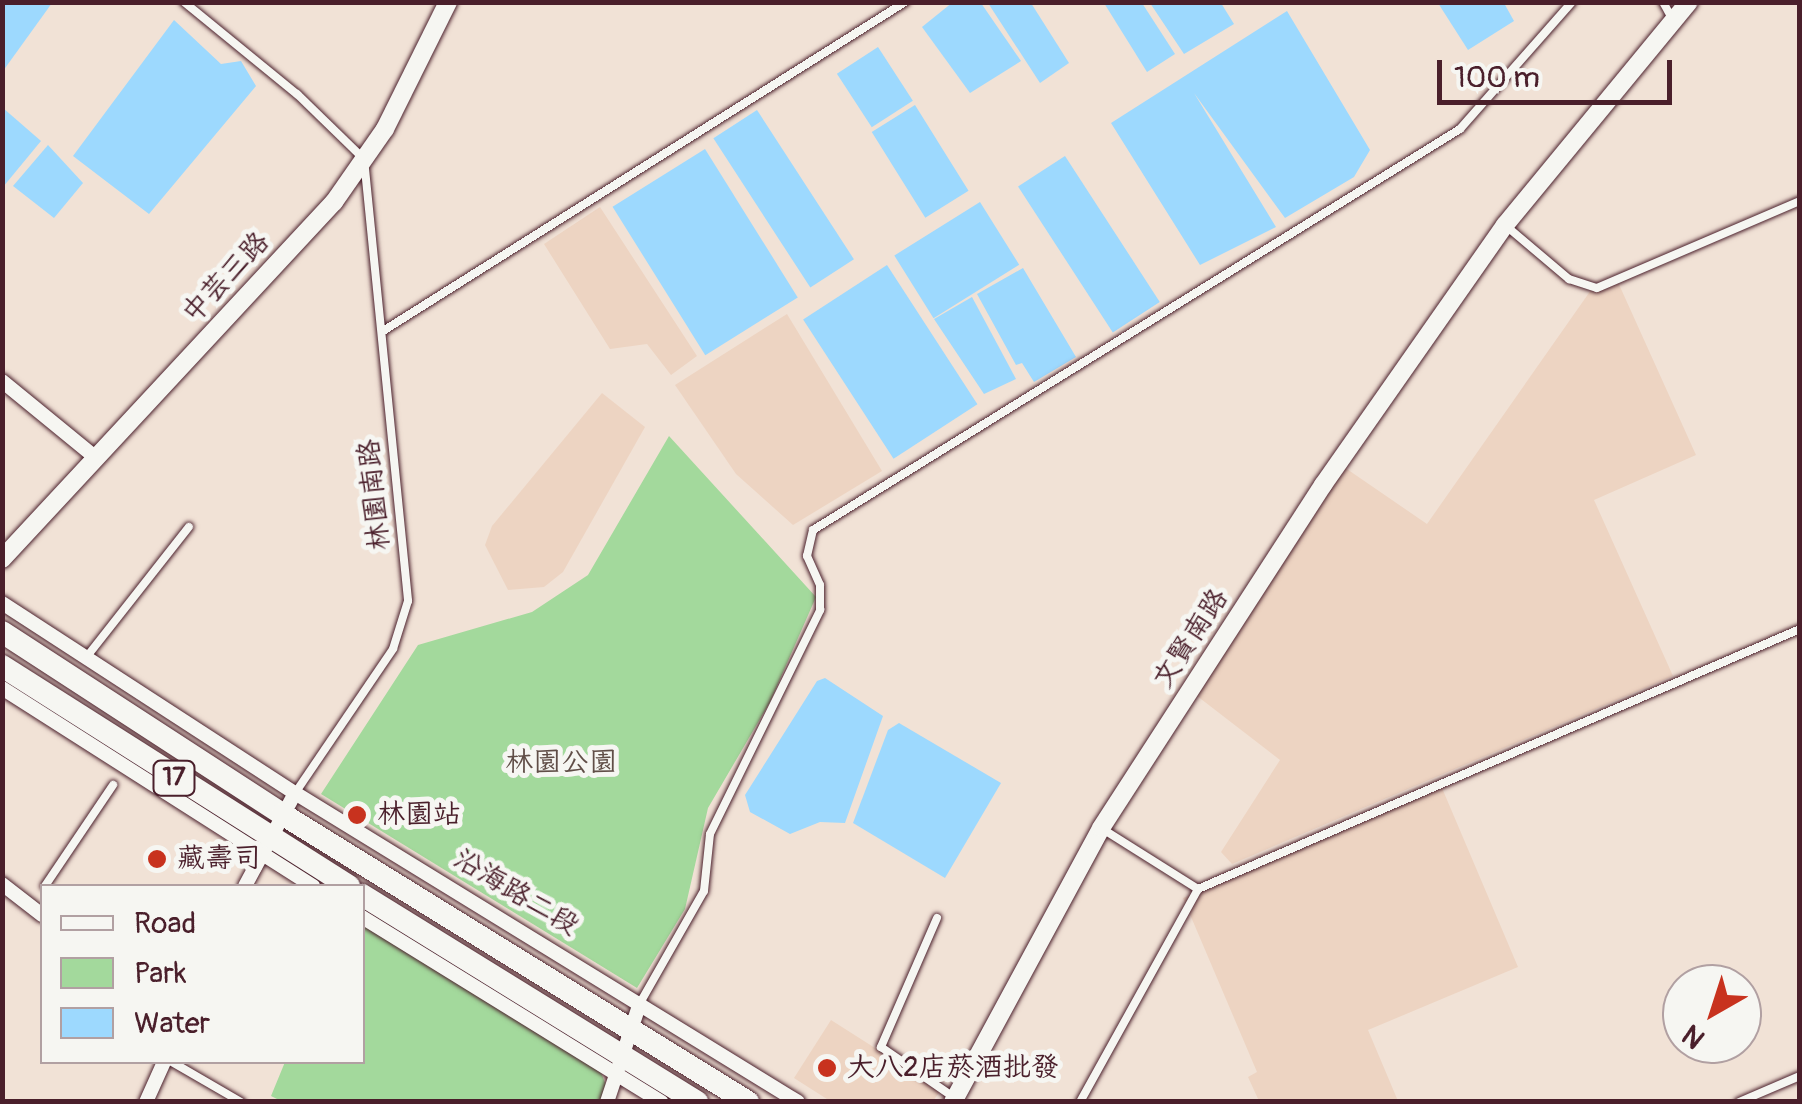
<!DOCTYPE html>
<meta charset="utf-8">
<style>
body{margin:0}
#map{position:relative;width:1802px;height:1104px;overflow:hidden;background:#f1e2d6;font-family:Pangolin,"LXGW WenKai TC",sans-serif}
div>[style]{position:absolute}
.built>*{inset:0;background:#edd4c2}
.green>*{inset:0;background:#a3d99c}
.water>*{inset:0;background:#9dd9fe;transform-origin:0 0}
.roads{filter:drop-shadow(0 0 2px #4a1f2b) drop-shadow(0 0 2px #4a1f2b)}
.service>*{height:8px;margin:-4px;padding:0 4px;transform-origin:4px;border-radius:4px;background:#f6f6f2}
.minor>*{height:14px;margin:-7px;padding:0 7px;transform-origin:7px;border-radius:7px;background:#f6f6f2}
.tertiary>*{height:18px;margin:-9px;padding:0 9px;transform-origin:9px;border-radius:9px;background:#f6f6f2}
.primary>*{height:22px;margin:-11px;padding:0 11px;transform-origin:11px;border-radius:11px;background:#f6f6f2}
.dots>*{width:28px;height:28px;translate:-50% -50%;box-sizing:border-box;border:5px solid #f6f6f2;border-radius:50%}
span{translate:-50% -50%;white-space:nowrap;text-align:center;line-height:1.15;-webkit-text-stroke:10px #f6f6f2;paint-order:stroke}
.shield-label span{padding:2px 8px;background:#f6f6f2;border:2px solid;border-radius:8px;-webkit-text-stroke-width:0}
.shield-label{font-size:25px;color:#4a1f2b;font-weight:700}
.street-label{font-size:28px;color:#4a1f2b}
.park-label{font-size:28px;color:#604e47}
.poi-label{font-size:28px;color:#4a1f2b}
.left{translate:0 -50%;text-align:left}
.frame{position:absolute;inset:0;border:5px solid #4a1f2b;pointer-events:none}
.legend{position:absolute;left:40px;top:884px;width:325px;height:180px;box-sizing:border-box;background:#f6f6f2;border:2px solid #b1a0a2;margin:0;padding:12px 18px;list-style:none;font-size:30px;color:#4a1f2b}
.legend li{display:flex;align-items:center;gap:20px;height:50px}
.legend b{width:50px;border:2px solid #b1a0a2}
.north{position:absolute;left:1662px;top:964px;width:100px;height:100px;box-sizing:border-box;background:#f6f6f2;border:2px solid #b1a0a2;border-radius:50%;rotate:219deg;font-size:28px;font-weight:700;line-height:40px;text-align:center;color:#4a1f2b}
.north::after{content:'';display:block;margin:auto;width:35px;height:45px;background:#c8321e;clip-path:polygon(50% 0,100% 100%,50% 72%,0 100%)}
.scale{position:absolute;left:1437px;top:60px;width:235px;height:45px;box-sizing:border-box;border:5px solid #4a1f2b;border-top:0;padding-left:12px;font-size:30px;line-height:35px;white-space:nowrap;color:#4a1f2b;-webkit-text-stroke:8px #f6f6f2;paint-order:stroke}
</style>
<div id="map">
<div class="built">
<div style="clip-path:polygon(600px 207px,697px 356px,671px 375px,647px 344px,610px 349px,544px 244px)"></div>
<div style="clip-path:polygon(1617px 280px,1696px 455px,1594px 500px,1673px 676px,1232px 864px,1221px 852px,1280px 760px,1188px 689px,1341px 465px,1427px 524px,1591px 290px)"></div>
<div style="clip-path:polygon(787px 314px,882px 471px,793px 525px,736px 474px,675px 385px)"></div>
<div style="clip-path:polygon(602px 393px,645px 427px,563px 572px,544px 587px,508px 590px,485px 545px,492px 526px)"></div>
<div style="clip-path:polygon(1442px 788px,1518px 967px,1368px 1030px,1398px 1101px,1259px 1101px,1248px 1077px,1257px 1072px,1183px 898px)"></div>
<div style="clip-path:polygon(831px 1020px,941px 1090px,933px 1101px,830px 1101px,794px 1078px)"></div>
</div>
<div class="green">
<div style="clip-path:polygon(669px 436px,816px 597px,770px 702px,708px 808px,685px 909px,637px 988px,321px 794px,418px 645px,532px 612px,588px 575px)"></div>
<div style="clip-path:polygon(363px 924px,600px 1070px,606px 1085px,601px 1102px,283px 1102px,271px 1096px,285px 1062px,362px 1062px)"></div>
</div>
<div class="water">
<div style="clip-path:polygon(3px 2px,52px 3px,3px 71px,2px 3px)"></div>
<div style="clip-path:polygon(953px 2px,981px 3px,1021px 61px,970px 93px,922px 27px)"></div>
<div style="clip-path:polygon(988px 3px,1031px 3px,1069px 63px,1040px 83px)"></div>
<div style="clip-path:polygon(1104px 3px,1142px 3px,1175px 54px,1147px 72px)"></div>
<div style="clip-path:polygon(1150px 3px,1221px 3px,1234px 24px,1184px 54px)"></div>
<div style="clip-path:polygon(1438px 3px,1504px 3px,1514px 21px,1468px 50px)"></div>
<div style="clip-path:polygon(1287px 11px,1370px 150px,1354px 177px,1285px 218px,1194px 93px,1276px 227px,1200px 265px,1111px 123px)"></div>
<div style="clip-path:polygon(174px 20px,221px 64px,241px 61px,256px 86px,149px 214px,73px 156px)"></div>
<div style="left:878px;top:47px;width:64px;height:49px;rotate:57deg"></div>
<div style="left:915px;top:105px;width:101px;height:51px;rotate:58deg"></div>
<div style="clip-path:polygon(3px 108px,41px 141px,3px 187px)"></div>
<div style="left:757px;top:110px;width:178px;height:52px;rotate:57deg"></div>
<div style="clip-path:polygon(48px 145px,83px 183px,54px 218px,13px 186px)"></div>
<div style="left:705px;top:149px;width:175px;height:109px;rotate:58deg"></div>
<div style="left:1065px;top:156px;width:174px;height:56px;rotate:57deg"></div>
<div style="left:980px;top:202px;width:74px;height:101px;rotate:58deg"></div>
<div style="left:887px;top:265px;width:166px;height:100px;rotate:57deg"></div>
<div style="clip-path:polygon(1023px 268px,1076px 357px,1034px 382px,1022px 363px,1016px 365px,977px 294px)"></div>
<div style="clip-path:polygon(972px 297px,1016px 379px,984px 394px,934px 319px)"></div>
<div style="clip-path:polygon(825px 678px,883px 716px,845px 823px,820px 822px,790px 834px,750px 812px,745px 795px,817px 681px)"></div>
<div style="clip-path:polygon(899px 723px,1001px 783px,945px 878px,853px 823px,888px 730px)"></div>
</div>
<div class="roads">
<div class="service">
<div style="left:184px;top:2px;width:146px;rotate:39.2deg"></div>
<div style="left:297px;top:94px;width:93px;rotate:44.1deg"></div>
<div style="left:364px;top:159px;width:444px;rotate:84.3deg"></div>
<div style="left:408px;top:601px;width:50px;rotate:107.4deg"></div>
<div style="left:393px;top:649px;width:174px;rotate:124.2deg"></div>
<div style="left:1663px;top:2px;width:21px;rotate:61deg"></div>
<div style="left:1505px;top:225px;width:84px;rotate:40.2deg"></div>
<div style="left:1569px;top:279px;width:29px;rotate:18deg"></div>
<div style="left:1597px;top:288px;width:221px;rotate:-23.2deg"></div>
<div style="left:383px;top:331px;width:617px;rotate:-32.22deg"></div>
<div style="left:85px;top:659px;width:168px;rotate:-51.8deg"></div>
<div style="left:1101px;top:828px;width:115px;rotate:32.2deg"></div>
<div style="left:1198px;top:889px;width:656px;rotate:-23.36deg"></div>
<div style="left:45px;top:886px;width:122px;rotate:-56deg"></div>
<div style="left:937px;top:918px;width:141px;rotate:113.5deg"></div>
<div style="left:881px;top:1047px;width:90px;rotate:34.6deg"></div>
<div style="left:640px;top:1003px;width:129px;rotate:-60.3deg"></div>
<div style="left:704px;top:891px;width:57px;rotate:-84deg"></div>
<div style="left:710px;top:834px;width:250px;rotate:-63.8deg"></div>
<div style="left:820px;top:610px;width:25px;rotate:-90deg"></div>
<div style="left:820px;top:585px;width:32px;rotate:-114deg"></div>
<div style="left:807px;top:556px;width:27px;rotate:-77deg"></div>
<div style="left:813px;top:530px;width:761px;rotate:-31.79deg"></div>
<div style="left:1460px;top:129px;width:169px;rotate:-48.6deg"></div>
<div style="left:172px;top:1062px;width:80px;rotate:30.1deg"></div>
<div style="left:1080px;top:1102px;width:244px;rotate:-61deg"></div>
<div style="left:1739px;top:1102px;width:66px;rotate:-23.1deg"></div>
</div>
<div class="minor">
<div style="left:2px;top:381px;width:122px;rotate:39.3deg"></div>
<div style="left:2px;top:603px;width:349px;rotate:33deg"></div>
<div style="left:295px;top:793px;width:590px;rotate:31.56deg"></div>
<div style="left:2px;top:688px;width:369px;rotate:32.5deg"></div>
<div style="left:2px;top:884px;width:51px;rotate:37.8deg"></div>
<div style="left:245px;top:886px;width:106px;rotate:-61.7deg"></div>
<div style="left:362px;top:917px;width:352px;rotate:31.7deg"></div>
<div style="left:146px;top:1102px;width:44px;rotate:-65.8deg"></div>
<div style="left:607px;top:1102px;width:104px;rotate:-71.6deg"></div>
</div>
<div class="tertiary">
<div style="left:2px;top:559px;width:488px;rotate:-47.1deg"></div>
<div style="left:334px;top:202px;width:89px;rotate:-55.1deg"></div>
<div style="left:385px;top:129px;width:142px;rotate:-63.6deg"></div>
<div style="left:953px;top:1102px;width:311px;rotate:-61.6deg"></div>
<div style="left:1101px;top:828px;width:409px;rotate:-57.1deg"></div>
<div style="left:1323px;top:485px;width:317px;rotate:-55deg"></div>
<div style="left:1505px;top:225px;width:289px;rotate:-50.5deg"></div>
</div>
<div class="primary">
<div style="left:2px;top:632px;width:334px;rotate:33deg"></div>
<div style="left:282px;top:814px;width:548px;rotate:31.72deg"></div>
<div style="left:2px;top:666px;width:411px;rotate:32.4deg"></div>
<div style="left:362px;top:895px;width:394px;rotate:31.7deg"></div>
</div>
</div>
<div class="dots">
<div style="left:357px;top:815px;background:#c8321e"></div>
<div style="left:157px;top:859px;background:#c8321e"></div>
<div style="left:827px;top:1068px;background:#c8321e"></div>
</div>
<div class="shield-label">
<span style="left:174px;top:778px">17</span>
</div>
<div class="street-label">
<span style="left:226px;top:278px;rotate:-47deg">中芸三路</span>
<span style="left:375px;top:495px;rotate:-96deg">林園南路</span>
<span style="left:1191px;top:639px;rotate:-57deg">文賢南路</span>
<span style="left:516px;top:893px;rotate:31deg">沿海路二段</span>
</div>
<div class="park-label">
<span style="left:561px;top:763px">林園公園</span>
</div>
<div class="poi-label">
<span class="left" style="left:377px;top:815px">林園站</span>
<span class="left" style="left:177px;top:859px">藏壽司</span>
<span class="left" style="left:847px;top:1068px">大八2店菸酒批發</span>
</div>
<div class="frame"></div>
<ul class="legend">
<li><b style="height:12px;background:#f6f6f2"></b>Road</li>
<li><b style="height:28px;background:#a3d99c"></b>Park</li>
<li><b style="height:28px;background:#9dd9fe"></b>Water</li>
</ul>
<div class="north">N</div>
<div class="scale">100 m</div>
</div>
